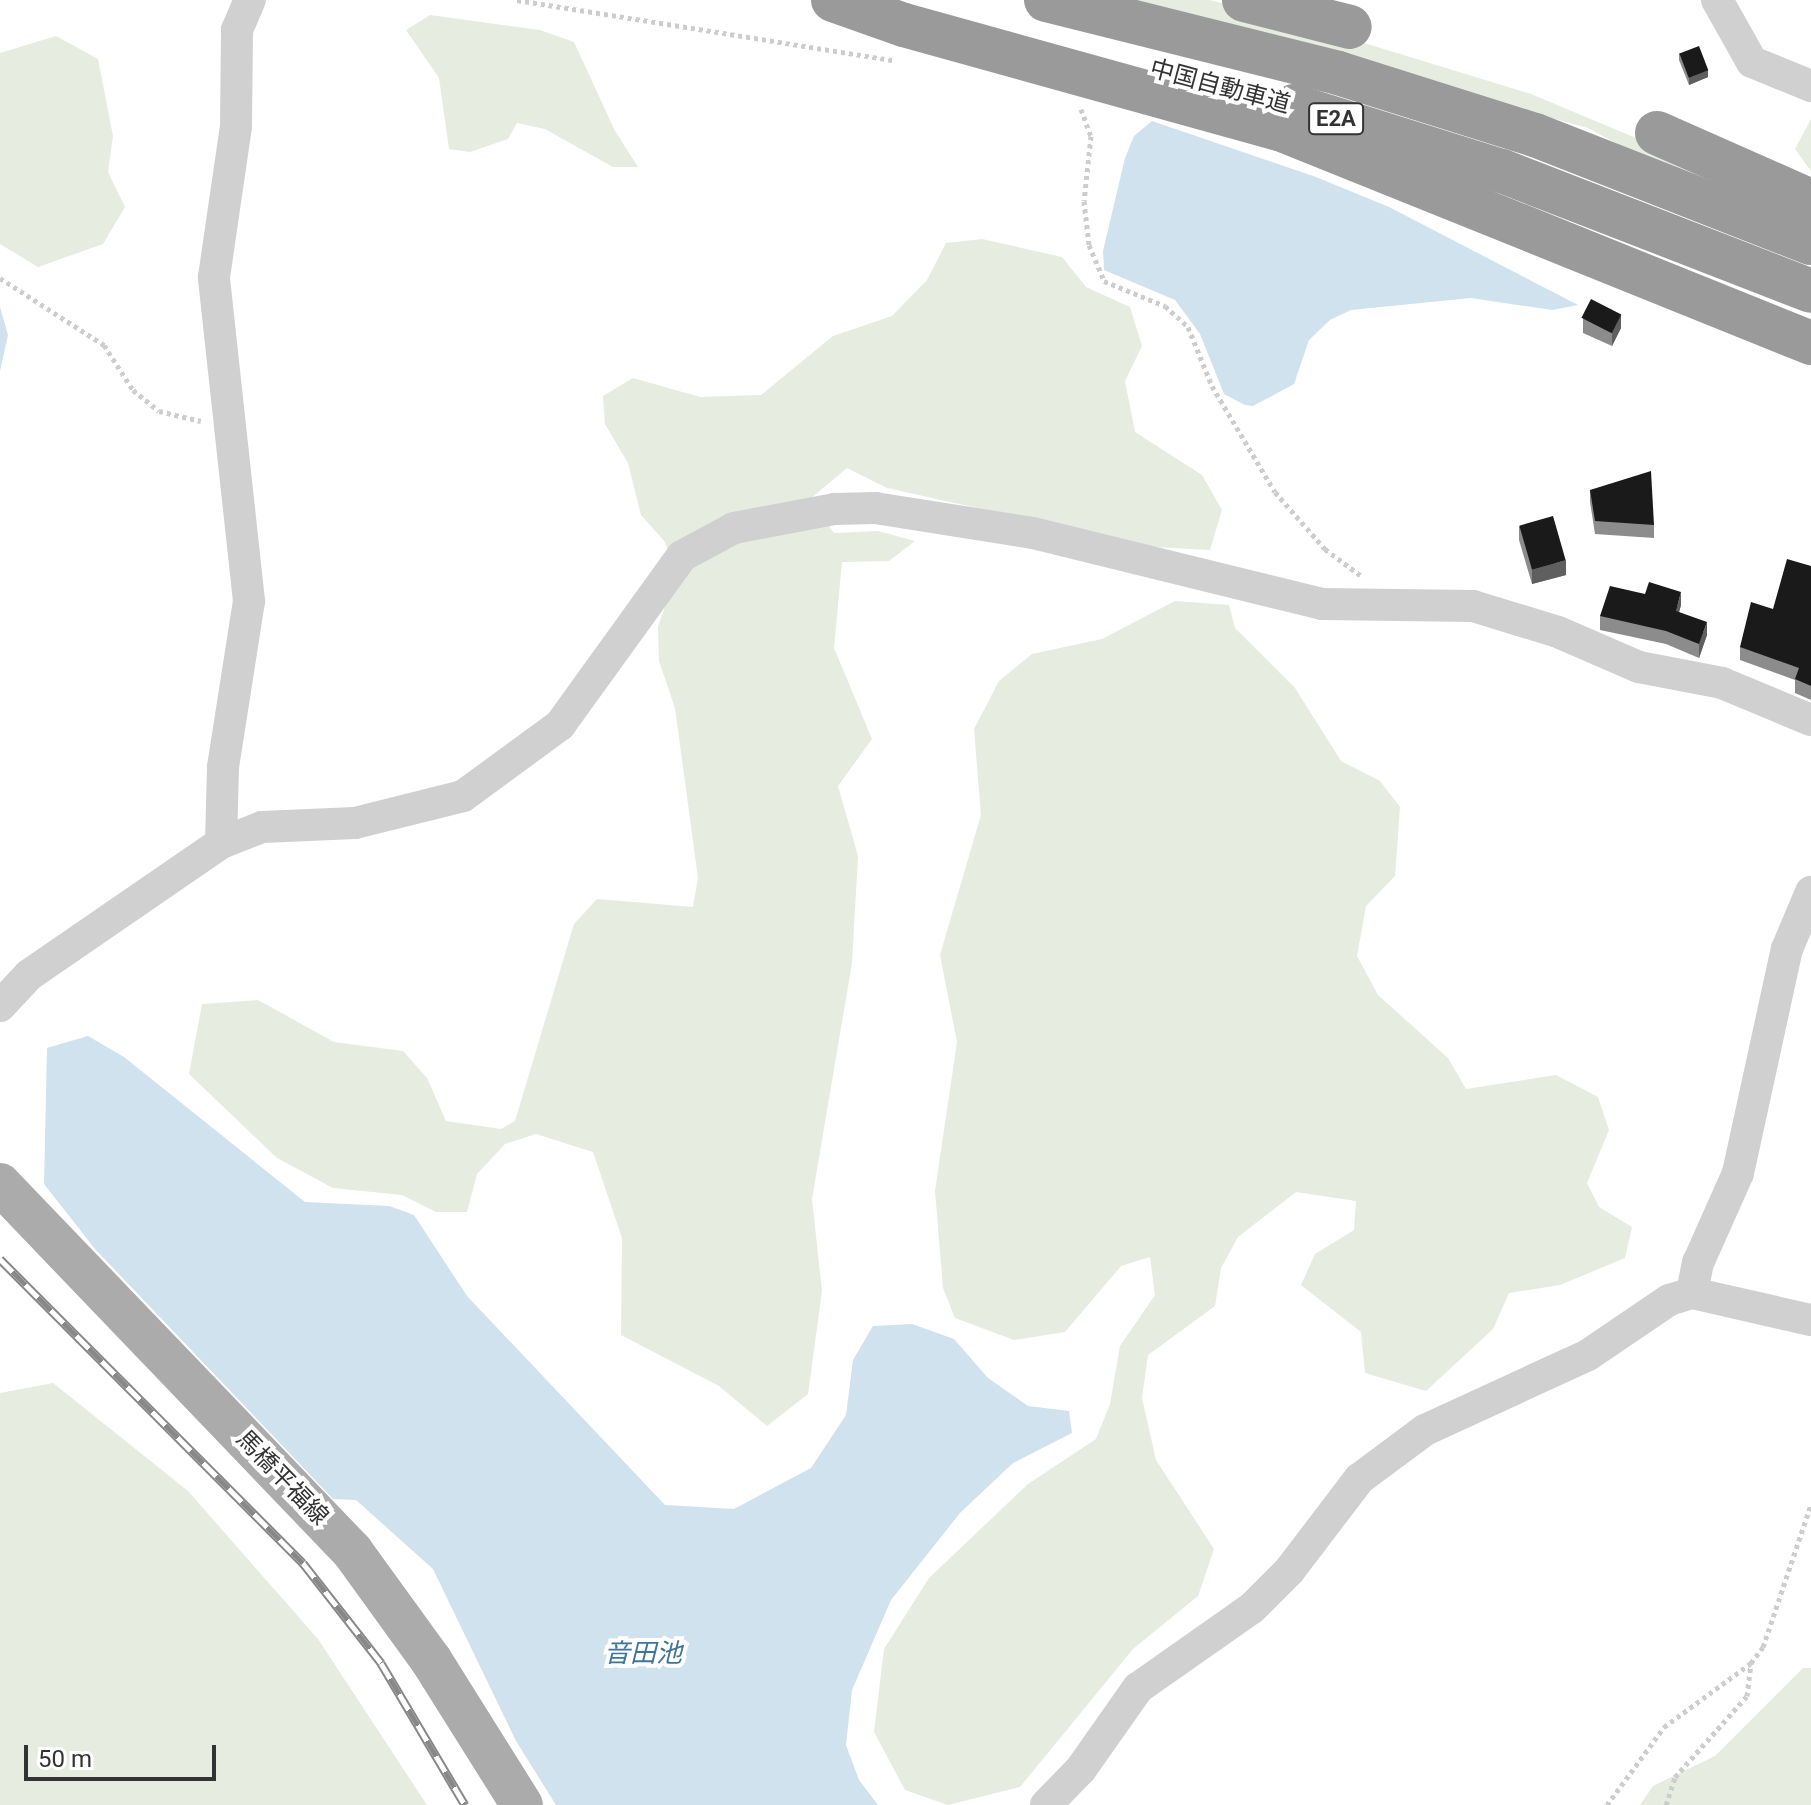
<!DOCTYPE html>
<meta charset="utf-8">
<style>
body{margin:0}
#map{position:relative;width:1811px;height:1805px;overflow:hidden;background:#fff;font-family:Roboto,"Noto Sans JP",sans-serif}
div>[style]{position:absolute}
.green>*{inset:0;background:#e6ecdf}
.water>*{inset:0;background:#cfe2ee}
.path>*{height:5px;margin-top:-2.5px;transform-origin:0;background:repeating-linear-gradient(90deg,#cdcdcd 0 4px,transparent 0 8px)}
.minor>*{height:32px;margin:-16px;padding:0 16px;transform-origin:16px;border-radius:16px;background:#d0d0d0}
.major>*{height:42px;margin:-21px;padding:0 21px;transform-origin:21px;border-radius:21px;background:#ababab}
.highway>*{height:44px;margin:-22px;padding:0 22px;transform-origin:22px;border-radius:22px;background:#9a9a9a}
.rail>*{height:9px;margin-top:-4.5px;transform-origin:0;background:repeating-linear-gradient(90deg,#fff 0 18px,#888 0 36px);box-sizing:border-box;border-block:2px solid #888}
.wall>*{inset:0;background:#8c8c8c}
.shaded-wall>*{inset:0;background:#5f5f5f}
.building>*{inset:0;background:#1a1a1a;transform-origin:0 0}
span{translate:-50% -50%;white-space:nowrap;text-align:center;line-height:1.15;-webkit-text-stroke:8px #fff;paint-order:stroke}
.shield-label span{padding:2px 6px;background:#fff;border:2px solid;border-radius:6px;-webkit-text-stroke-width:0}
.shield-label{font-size:22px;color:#333;font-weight:700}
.street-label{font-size:24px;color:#333}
.water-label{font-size:26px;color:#3f7597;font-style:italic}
.scale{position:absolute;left:24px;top:1745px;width:192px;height:36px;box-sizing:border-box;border:4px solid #333;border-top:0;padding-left:10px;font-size:24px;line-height:28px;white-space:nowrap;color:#333;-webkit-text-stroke:6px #fff;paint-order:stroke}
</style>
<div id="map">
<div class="green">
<div style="clip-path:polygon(1122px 0,1210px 0,1312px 27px,1531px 94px,1772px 195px,1765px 207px,1634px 153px,1588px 128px)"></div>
<div style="clip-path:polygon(430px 15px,540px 30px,574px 42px,615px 131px,638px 167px,613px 167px,545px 129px,517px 123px,508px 139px,470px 152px,449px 149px,439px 78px,406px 30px)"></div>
<div style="clip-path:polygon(56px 36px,98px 59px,113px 136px,108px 172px,125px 207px,103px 244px,38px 267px,0 244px,0 53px)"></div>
<div style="clip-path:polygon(1811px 119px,1811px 171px,1795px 149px)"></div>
<div style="clip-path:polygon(982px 239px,1062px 257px,1086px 287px,1130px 307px,1142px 346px,1125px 381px,1135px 432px,1202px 475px,1222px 510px,1210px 550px,1153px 547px,887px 488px,847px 468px,810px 499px,834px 533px,878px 531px,915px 541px,889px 561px,842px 562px,834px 648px,872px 739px,838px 786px,858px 856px,852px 963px,812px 1199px,822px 1291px,808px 1394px,767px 1426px,719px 1386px,621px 1335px,622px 1238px,593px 1152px,536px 1134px,505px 1144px,477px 1174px,467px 1212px,436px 1212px,402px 1195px,333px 1188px,277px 1158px,189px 1074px,202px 1004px,258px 1000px,334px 1042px,403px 1051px,427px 1078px,446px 1121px,501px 1129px,515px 1121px,574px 924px,597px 899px,693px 907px,698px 878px,675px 708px,659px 661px,658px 627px,676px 574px,665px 542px,641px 515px,628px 463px,605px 424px,603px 396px,633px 378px,700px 397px,761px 395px,833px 336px,892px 316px,927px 280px,946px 243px)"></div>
<div style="clip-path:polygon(1175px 601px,1229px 605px,1235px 628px,1295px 688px,1341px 761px,1380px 781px,1400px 807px,1395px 876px,1366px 906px,1357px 956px,1378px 995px,1448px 1058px,1466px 1089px,1556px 1075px,1598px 1097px,1609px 1130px,1587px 1183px,1599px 1207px,1632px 1227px,1625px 1258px,1560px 1285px,1509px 1293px,1493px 1329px,1426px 1391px,1365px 1373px,1361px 1332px,1301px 1285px,1315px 1254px,1354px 1230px,1356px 1201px,1296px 1192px,1238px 1237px,1221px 1268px,1215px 1306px,1148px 1355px,1142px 1398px,1156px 1460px,1214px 1549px,1198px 1596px,1133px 1649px,1020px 1787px,948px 1805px,905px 1790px,874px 1732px,884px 1649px,929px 1578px,1028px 1484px,1096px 1439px,1110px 1404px,1120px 1346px,1155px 1295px,1150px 1257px,1121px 1266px,1065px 1332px,1014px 1340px,955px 1318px,943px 1288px,935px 1191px,957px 1042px,940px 955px,981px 815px,974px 729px,999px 681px,1032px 654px,1102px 639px)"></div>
<div style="clip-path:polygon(53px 1383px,188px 1491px,318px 1639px,427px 1805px,0 1805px,0 1393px)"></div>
<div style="clip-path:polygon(1803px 1668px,1811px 1668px,1811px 1805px,1640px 1805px,1653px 1786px,1715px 1756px)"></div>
</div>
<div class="water">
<div style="clip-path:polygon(1152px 121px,1316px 177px,1389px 207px,1578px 305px,1552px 310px,1471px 298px,1351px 310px,1330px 320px,1309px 340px,1294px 384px,1253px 406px,1245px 405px,1224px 394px,1200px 334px,1175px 300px,1104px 270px,1103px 251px,1125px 158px,1134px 136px)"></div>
<div style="clip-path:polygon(0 307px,8px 335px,0 371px)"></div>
<div style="clip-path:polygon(88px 1036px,124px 1057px,305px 1202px,389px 1206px,414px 1215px,467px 1296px,665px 1505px,734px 1509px,811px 1468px,846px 1415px,853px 1360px,873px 1326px,912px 1324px,954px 1339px,988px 1378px,1028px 1406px,1069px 1411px,1072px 1433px,1013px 1463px,960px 1513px,891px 1600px,852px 1690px,846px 1745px,859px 1780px,878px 1805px,556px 1805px,516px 1741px,433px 1569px,356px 1500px,333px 1499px,95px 1249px,44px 1184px,47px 1048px)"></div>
</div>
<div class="path">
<div style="left:517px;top:0;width:380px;rotate:9.1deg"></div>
<div style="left:1081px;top:109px;width:29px;rotate:70deg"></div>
<div style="left:1091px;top:136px;width:65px;rotate:96.1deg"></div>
<div style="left:1084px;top:201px;width:44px;rotate:83.5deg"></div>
<div style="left:1089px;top:245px;width:39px;rotate:67deg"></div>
<div style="left:1104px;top:281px;width:66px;rotate:22.3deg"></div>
<div style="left:1165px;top:306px;width:31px;rotate:42deg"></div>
<div style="left:1188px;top:327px;width:64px;rotate:67.9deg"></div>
<div style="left:1212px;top:386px;width:123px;rotate:59.3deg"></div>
<div style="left:1275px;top:492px;width:76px;rotate:48.7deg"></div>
<div style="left:1325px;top:549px;width:44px;rotate:36.6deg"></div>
<div style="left:0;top:278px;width:124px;rotate:32.8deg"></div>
<div style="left:104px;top:345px;width:54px;rotate:57.2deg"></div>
<div style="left:133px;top:390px;width:33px;rotate:39deg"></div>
<div style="left:159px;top:411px;width:43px;rotate:13.4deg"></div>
<div style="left:1607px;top:1805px;width:97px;rotate:-53.8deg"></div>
<div style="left:1664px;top:1727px;width:108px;rotate:-36.3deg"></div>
<div style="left:1751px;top:1663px;width:20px;rotate:-53deg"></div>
<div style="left:1763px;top:1647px;width:151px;rotate:-71.4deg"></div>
<div style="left:1666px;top:1805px;width:29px;rotate:-72deg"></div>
<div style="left:1675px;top:1777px;width:108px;rotate:-48.4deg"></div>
<div style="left:1747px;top:1696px;width:33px;rotate:-83deg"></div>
</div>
<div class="minor">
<div style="left:1717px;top:0;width:71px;rotate:60.6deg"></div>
<div style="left:1752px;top:62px;width:64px;rotate:22.1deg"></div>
<div style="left:221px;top:843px;width:76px;rotate:-88.5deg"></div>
<div style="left:223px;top:767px;width:168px;rotate:-81.1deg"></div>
<div style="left:249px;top:601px;width:326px;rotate:-96.2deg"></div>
<div style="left:214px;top:277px;width:153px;rotate:-81.7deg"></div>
<div style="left:236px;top:126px;width:96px;rotate:-89.4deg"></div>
<div style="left:237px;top:30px;width:33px;rotate:-67deg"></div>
<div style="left:0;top:1006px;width:42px;rotate:-46.9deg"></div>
<div style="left:29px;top:975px;width:233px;rotate:-34.5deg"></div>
<div style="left:221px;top:843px;width:44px;rotate:-21.3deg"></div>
<div style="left:262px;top:827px;width:93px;rotate:-2.5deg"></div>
<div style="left:355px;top:823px;width:111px;rotate:-14deg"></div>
<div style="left:463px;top:796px;width:120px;rotate:-36.2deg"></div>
<div style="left:560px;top:725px;width:208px;rotate:-54.2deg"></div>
<div style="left:682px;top:556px;width:59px;rotate:-28.3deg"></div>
<div style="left:734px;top:528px;width:103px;rotate:-10.7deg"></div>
<div style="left:835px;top:509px;width:40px;rotate:-1.4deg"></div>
<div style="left:875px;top:508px;width:160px;rotate:9deg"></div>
<div style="left:1033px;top:533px;width:298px;rotate:13.8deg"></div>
<div style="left:1322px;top:604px;width:151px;rotate:0.8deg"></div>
<div style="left:1473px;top:606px;width:89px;rotate:17deg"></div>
<div style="left:1558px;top:632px;width:88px;rotate:23.4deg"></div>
<div style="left:1639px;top:667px;width:85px;rotate:10.9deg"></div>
<div style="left:1722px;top:683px;width:96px;rotate:22.6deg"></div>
<div style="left:1692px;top:1293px;width:122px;rotate:12.8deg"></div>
<div style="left:1046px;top:1805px;width:50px;rotate:-45.8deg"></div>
<div style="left:1081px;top:1769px;width:99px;rotate:-54.9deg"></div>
<div style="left:1138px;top:1688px;width:139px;rotate:-35.1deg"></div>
<div style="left:1252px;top:1608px;width:52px;rotate:-45deg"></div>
<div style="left:1289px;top:1571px;width:116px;rotate:-52.7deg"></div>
<div style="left:1359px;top:1479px;width:82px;rotate:-36.6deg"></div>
<div style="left:1425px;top:1430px;width:179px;rotate:-24.7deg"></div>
<div style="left:1588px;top:1355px;width:98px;rotate:-34.2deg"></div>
<div style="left:1669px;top:1300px;width:24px;rotate:-17deg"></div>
<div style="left:1692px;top:1293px;width:31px;rotate:-79deg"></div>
<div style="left:1698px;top:1263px;width:98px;rotate:-66deg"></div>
<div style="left:1738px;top:1173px;width:229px;rotate:-77.7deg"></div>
<div style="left:1787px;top:949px;width:62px;rotate:-67.2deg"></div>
</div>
<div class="major">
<div style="left:0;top:1184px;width:509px;rotate:46.2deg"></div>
<div style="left:352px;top:1551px;width:135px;rotate:54.1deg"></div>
<div style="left:431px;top:1660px;width:171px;rotate:57.9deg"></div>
</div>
<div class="highway">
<div style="left:833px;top:0;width:75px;rotate:19.4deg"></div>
<div style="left:904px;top:25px;width:390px;rotate:15.5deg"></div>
<div style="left:1280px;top:129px;width:573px;rotate:21.95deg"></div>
<div style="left:1046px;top:0;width:301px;rotate:14deg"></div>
<div style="left:1338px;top:73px;width:207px;rotate:17.5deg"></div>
<div style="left:1535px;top:135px;width:296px;rotate:21.4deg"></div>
<div style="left:1244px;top:0;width:109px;rotate:14.3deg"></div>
<div style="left:1294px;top:106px;width:218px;rotate:17.4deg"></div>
<div style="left:1502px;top:171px;width:331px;rotate:21.2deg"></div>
<div style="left:1657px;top:133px;width:168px;rotate:23.8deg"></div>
</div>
<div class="rail">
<div style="left:0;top:1259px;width:429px;rotate:45.1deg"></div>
<div style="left:303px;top:1563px;width:127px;rotate:52deg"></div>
<div style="left:381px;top:1663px;width:165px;rotate:59.4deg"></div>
</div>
<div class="wall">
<div style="clip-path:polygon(1679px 53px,1708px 77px,1689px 85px,1679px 60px)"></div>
<div style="clip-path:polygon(1583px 318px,1621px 328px,1612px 346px,1583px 333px)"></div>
<div style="clip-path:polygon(1590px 490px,1654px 525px,1654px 538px,1595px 534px,1590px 502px)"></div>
<div style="clip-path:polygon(1519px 526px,1566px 575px,1532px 584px,1519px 540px)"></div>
<div style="clip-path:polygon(1811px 566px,1811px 700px,1795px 693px,1795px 680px,1740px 660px,1740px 647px)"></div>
<div style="clip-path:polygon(1681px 605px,1679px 612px,1707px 635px,1699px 658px,1666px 644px,1600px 630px,1600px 616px)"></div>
</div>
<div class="shaded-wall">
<div style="clip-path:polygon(1708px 70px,1708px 77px,1689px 85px,1689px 77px)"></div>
<div style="clip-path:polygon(1621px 314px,1621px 328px,1612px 346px,1612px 332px)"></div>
<div style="clip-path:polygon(1566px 560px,1566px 575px,1532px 584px,1532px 570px)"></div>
<div style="clip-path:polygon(1681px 592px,1681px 605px,1676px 624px,1676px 611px)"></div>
<div style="clip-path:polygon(1707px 622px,1707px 635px,1699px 658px,1699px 644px)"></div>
</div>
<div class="building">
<div style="left:1699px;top:46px;width:26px;height:21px;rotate:69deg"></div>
<div style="left:1591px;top:299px;width:34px;height:21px;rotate:27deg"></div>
<div style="clip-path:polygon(1651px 471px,1654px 525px,1595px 521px,1590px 490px)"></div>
<div style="left:1553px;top:516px;width:46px;height:35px;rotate:74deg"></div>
<div style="clip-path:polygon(1787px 559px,1811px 566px,1811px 686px,1795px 679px,1799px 668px,1740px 647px,1751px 602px,1773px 609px)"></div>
<div style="clip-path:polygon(1649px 582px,1681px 592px,1676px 611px,1707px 622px,1699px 644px,1666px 631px,1600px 616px,1610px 586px,1645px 594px)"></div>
</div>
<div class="shield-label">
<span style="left:1336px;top:119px">E2A</span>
</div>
<div class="street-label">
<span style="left:1220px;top:87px;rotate:15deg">中国自動車道</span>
<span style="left:282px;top:1478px;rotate:46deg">馬橋平福線</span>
</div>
<div class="water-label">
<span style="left:643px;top:1654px">音田池</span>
</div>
<div class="scale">50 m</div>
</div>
